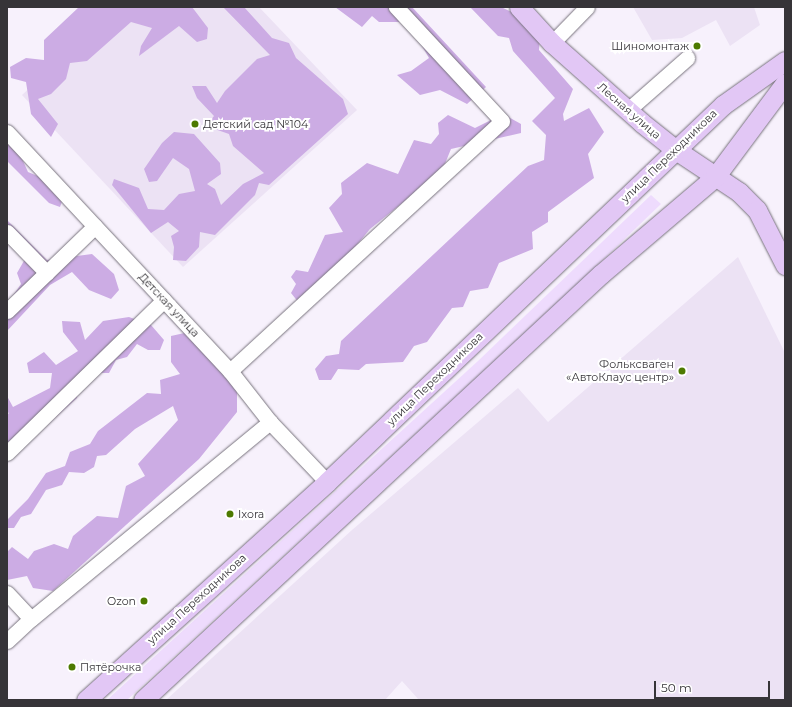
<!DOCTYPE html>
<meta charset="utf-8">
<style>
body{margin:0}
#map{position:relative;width:792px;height:707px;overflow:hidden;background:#f7f1fc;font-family:Montserrat,sans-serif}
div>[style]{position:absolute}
.built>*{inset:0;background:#ece2f4}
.green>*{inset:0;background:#eedbfd}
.forest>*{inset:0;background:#ccace4}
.roads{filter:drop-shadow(0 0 1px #78737d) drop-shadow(0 0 1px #78737d)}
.minor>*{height:15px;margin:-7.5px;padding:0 7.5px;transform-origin:7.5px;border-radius:7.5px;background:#fff}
.major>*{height:19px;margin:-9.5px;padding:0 9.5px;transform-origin:9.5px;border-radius:9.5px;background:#e2c7f5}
.dots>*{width:11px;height:11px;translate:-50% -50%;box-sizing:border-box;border:2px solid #fff;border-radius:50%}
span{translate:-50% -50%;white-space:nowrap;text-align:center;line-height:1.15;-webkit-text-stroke:4px #fff;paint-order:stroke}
.poi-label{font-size:11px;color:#363438}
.right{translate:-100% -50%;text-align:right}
.left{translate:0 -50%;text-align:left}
.street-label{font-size:11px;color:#363438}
.frame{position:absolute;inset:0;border:8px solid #363438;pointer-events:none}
.scale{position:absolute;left:654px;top:681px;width:116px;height:18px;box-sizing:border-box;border:2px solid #363438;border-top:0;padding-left:5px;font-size:12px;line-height:14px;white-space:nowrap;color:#363438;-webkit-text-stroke:3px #fff;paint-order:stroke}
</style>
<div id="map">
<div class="built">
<div style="clip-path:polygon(117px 7px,259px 7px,357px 110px,183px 267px,22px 95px)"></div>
<div style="clip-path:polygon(633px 7px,754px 7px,760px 25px,730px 46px,716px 20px,682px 38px,652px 40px)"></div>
<div style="clip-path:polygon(738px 257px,785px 353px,785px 700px,419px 700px,402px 681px,385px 700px,166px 700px,352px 530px,518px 388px,548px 422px)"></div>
</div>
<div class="green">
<div style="clip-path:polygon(651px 195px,661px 204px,583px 279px,127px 700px,107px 700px,478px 361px)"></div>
</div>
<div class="forest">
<div style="clip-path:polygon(79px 7px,192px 7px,208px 28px,207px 39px,197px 42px,179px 26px,139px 56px,141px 46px,152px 28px,131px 22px,87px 61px,70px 63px,66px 79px,51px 94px,38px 99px,58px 124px,51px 137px,31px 114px,26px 82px,11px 78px,10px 67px,26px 58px,44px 60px,44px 40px)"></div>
<div style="clip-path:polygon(223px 7px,244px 7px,272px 38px,289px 43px,296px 58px,343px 99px,348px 114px,269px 185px,259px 183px,255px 195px,215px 235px,200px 232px,199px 247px,186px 261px,173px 260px,174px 247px,171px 236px,179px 231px,168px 222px,151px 233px,112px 185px,114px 179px,139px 188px,148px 209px,164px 210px,179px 194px,195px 191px,189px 169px,173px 158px,157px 181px,149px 182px,144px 169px,162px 143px,174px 132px,194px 134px,220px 163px,221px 174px,207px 184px,215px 189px,221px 205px,243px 184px,264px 173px,233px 146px,229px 134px,206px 126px,214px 116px,197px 98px,192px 86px,206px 86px,217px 103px,225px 91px,257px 59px,270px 55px)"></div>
<div style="clip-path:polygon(335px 7px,412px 7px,486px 87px,467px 104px,440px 90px,420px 95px,397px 75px,411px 71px,429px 58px,419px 41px,402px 22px,379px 22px,372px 16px,362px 27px)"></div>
<div style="clip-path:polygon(470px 7px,501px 7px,527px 19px,540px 35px,539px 50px,573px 89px,563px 114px,564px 121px,589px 108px,604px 132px,588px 154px,594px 178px,548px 212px,548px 222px,532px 232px,533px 249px,499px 263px,488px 288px,470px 291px,463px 307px,452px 308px,427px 342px,414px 346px,403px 362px,366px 364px,359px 370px,338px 369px,331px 380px,319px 380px,315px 369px,326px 356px,339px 354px,341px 341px,528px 166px,544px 160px,546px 135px,532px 121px,555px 98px,513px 51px,509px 38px,498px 36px)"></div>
<div style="clip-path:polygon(503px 114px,521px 124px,521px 133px,451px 149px,442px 171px,370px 229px,341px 264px,299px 303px,291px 293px,296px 284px,291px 277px,296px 270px,308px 272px,325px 235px,343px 232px,329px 208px,342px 194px,341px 183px,367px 163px,398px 174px,414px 140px,431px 144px,439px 134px,438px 123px,448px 115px,475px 128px)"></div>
<div style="clip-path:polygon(7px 140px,15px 143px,28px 172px,52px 182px,64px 196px,60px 207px,49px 203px,7px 161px)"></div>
<div style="clip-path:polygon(7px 220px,47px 260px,92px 254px,114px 274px,119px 290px,111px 299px,89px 290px,72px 272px,50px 285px,7px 331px,7px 299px,10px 300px,21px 284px,17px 273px,25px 259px,7px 238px)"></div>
<div style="clip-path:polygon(129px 317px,151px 325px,164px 340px,160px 350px,148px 350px,137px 344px,127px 357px,116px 360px,109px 373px,79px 373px,77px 398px,7px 461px,7px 415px,9px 413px,7px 412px,7px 396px,13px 407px,50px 388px,52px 373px,29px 373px,27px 363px,44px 352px,56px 365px,78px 351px,63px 332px,62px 321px,80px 322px,85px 340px,103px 321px)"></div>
<div style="clip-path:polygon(189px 332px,237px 386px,237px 412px,199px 459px,53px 591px,33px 588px,27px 576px,7px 580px,7px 552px,12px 547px,28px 559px,34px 551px,54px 544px,68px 549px,73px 536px,97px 516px,118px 518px,126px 486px,145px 476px,138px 464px,178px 420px,173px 406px,135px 429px,106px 455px,97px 456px,94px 467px,84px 473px,69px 472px,62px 485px,46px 490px,31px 514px,21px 517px,14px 528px,7px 528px,7px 520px,28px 499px,46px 473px,65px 466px,70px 452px,90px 444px,98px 431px,147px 393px,161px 394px,160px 380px,180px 374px,171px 362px,171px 336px)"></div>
</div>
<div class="roads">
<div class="minor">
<div style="left:552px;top:43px;width:50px;rotate:-45.8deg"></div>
<div style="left:628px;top:110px;width:79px;rotate:-41.4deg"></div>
<div style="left:7px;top:132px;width:327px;rotate:47deg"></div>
<div style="left:230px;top:371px;width:65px;rotate:51.9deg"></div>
<div style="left:270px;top:422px;width:83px;rotate:46.5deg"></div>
<div style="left:7px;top:232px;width:57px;rotate:45.7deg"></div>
<div style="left:7px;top:311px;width:122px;rotate:-44deg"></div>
<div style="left:230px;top:371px;width:369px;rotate:-42.6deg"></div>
<div style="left:502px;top:121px;width:156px;rotate:-132.9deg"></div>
<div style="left:7px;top:453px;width:219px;rotate:-44.3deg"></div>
<div style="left:7px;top:593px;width:35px;rotate:47deg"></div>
<div style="left:7px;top:641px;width:33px;rotate:-43deg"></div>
<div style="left:31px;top:619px;width:310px;rotate:-39.5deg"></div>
</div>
<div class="major">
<div style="left:519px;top:7px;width:49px;rotate:47.5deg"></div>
<div style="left:552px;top:43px;width:120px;rotate:41.6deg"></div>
<div style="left:642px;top:123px;width:43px;rotate:38.5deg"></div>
<div style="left:676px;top:150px;width:76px;rotate:33.7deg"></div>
<div style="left:739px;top:192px;width:25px;rotate:45deg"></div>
<div style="left:757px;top:210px;width:62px;rotate:63deg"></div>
<div style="left:86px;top:700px;width:325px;rotate:-42.1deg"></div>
<div style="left:327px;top:482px;width:547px;rotate:-43.59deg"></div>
<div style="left:723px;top:105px;width:76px;rotate:-35.4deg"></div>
<div style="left:143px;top:700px;width:625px;rotate:-42.93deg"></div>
<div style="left:601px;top:274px;width:150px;rotate:-40.4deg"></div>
<div style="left:715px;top:177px;width:117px;rotate:-53.3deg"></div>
</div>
</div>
<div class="dots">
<div style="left:697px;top:46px;background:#4d7a00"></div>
<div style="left:195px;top:124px;background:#4d7a00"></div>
<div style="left:682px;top:371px;background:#4d7a00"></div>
<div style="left:230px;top:514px;background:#4d7a00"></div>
<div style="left:144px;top:601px;background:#4d7a00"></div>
<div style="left:72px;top:667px;background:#4d7a00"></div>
</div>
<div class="poi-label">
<span class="right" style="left:689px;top:46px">Шиномонтаж</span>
<span class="left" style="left:203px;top:124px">Детский сад №104</span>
<span class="right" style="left:674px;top:371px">Фольксваген<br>«АвтоКлаус центр»</span>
<span class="left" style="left:238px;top:514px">Ixora</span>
<span class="right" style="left:136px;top:601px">Ozon</span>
<span class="left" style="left:80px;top:667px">Пятёрочка</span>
</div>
<div class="street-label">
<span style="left:629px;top:111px;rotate:41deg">Лесная улица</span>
<span style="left:669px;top:156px;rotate:-44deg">улица Переходникова</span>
<span style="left:169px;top:305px;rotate:47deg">Детская улица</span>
<span style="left:435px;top:379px;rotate:-44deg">улица Переходникова</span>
<span style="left:197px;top:599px;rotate:-42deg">улица Переходникова</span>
</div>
<div class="frame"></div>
<div class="scale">50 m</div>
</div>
